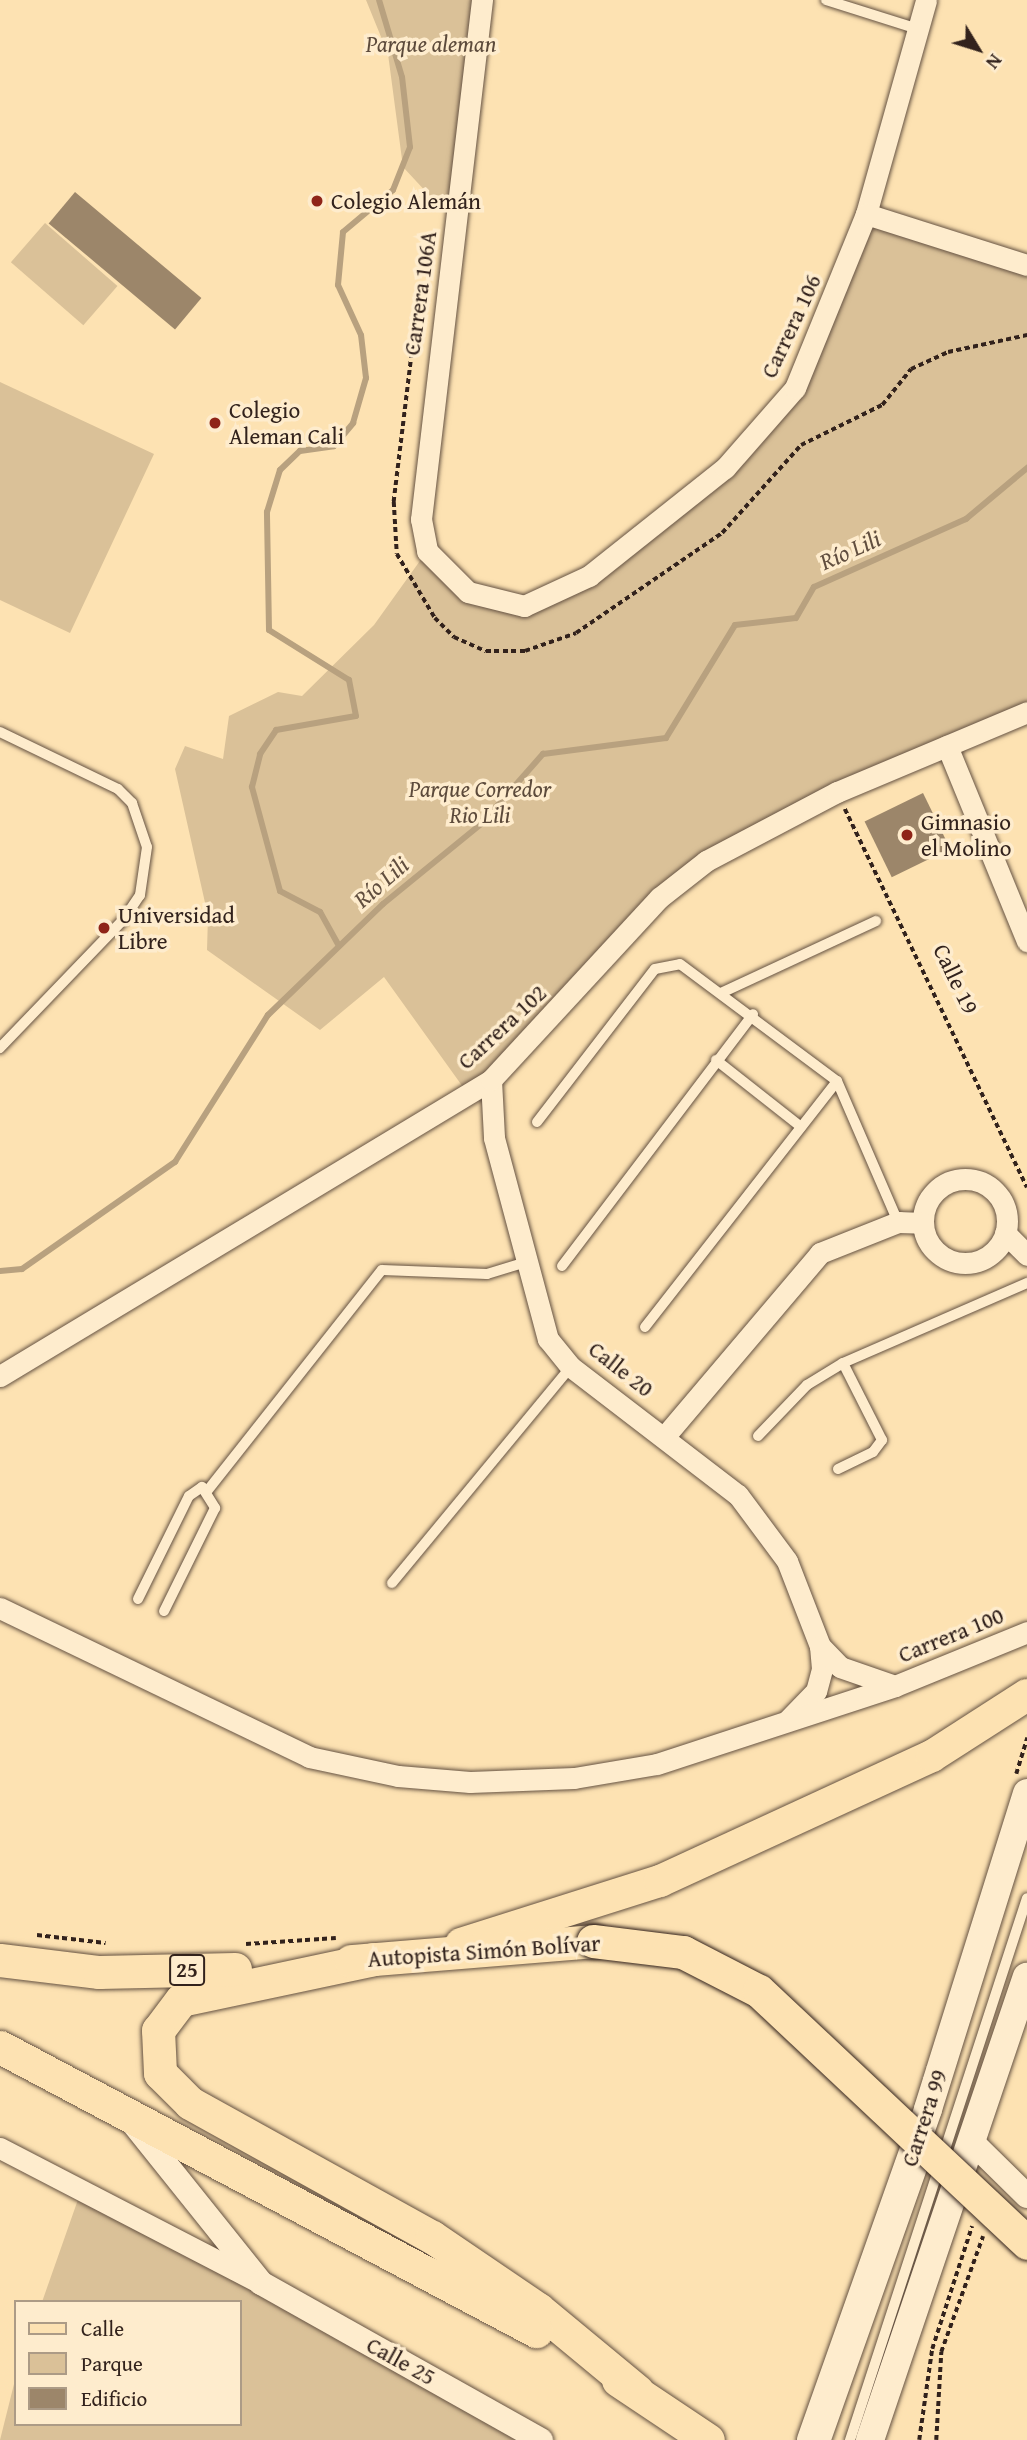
<!DOCTYPE html>
<meta charset="utf-8">
<style>
body{margin:0}
#map{position:relative;width:1027px;height:2440px;overflow:hidden;background:#fde2b2;font-family:"Gentium Book Plus",serif}
div>[style]{position:absolute}
.green>*{inset:0;background:#dac198;transform-origin:0 0}
.stream>*{height:6px;margin:-3px;padding:0 3px;transform-origin:3px;border-radius:3px;background:#b8a17f}
.building>*{inset:0;background:#9c866a;transform-origin:0 0}
.path>*{height:3.5px;margin-top:-1.75px;transform-origin:0;background:repeating-linear-gradient(90deg,#32221c 0 5px,transparent 0 8.5px)}
.roads{filter:drop-shadow(0 0 2px #655242) drop-shadow(0 0 2px #655242)}
.service>*{height:10px;margin:-5px;padding:0 5px;transform-origin:5px;border-radius:5px;background:#feeccd}
.minor>*{height:21px;margin:-10.5px;padding:0 10.5px;transform-origin:10.5px;border-radius:10.5px;background:#feeccd}
.minor>.ring{margin:-10.5px;padding:0;box-sizing:content-box;background:none;border:21px solid #feeccd;border-radius:50%}
.tertiary>*{height:24px;margin:-12px;padding:0 12px;transform-origin:12px;border-radius:12px;background:#feeccd}
.secondary>*{height:28px;margin:-14px;padding:0 14px;transform-origin:14px;border-radius:14px;background:#feeccd}
.primary>*{height:32px;margin:-16px;padding:0 16px;transform-origin:16px;border-radius:16px;background:#fde2b2}
.trunk>*{height:33px;margin:-16.5px;padding:0 16.5px;transform-origin:16.5px;border-radius:16.5px;background:#fde2b2}
.bridges{filter:drop-shadow(0 0 2px #32221c) drop-shadow(0 0 2px #32221c)}
.trunk-bridge>*{height:33px;margin:-16.5px;padding:0 16.5px;transform-origin:16.5px;border-radius:16.5px;background:#fde2b2}
.dots>*{width:19px;height:19px;translate:-50% -50%;box-sizing:border-box;border:4px solid #feeccd;border-radius:50%}
span{translate:-50% -50%;white-space:nowrap;text-align:center;line-height:1.15;-webkit-text-stroke:7px #feeccd;paint-order:stroke}
.shield-label span{padding:2px 5px;background:#feeccd;border:2px solid;border-radius:5px;-webkit-text-stroke-width:0}
.shield-label{font-size:21px;color:#32221c;font-weight:700}
.park-label{font-size:23px;color:#5c4a3b;font-style:italic}
.poi-label{font-size:23px;color:#32221c}
.left{translate:0 -50%;text-align:left}
.street-label{font-size:23px;color:#32221c}
.water-label{font-size:24px;color:#614e3f;font-style:italic}
.legend{position:absolute;left:14px;top:2300px;width:228px;height:126px;box-sizing:border-box;background:#feeccd;border:2px solid #ac9b86;margin:0;padding:9px 12px;list-style:none;font-size:21px;color:#32221c}
.legend li{display:flex;align-items:center;gap:14px;height:35px}
.legend b{width:35px;border:2px solid #ac9b86}
.north{position:absolute;left:943px;top:14px;width:70px;height:70px;-webkit-text-stroke:5px #feeccd;paint-order:stroke;rotate:128deg;font-size:19px;font-weight:700;line-height:28px;text-align:center;color:#32221c}
.north::after{content:'';display:block;margin:auto;width:24px;height:32px;background:#32221c;clip-path:polygon(50% 0,100% 100%,50% 72%,0 100%)}
</style>
<div id="map">
<div class="green">
<div style="clip-path:polygon(366px 0,482px 0,455px 223px,403px 167px,388px 54px)"></div>
<div style="clip-path:polygon(866px 214px,1027px 265px,1027px 712px,706px 861px,468px 1094px,384px 977px,320px 1030px,207px 950px,208px 916px,175px 769px,185px 746px,223px 759px,229px 716px,278px 692px,302px 696px,374px 625px,427px 551px,468px 592px,546px 600px,725px 468px,795px 388px)"></div>
<div style="left:45px;top:223px;width:96px;height:52px;rotate:41deg"></div>
<div style="clip-path:polygon(0 382px,154px 454px,70px 633px,0 600px)"></div>
<div style="clip-path:polygon(81px 2191px,541px 2440px,0 2440px,16px 2376px,16px 2424px,240px 2424px,240px 2302px,42px 2302px)"></div>
</div>
<div class="stream">
<div style="left:339px;top:946px;width:39px;rotate:-119deg"></div>
<div style="left:320px;top:912px;width:45px;rotate:-152.3deg"></div>
<div style="left:280px;top:891px;width:108px;rotate:-105.1deg"></div>
<div style="left:252px;top:787px;width:34px;rotate:-76deg"></div>
<div style="left:260px;top:754px;width:29px;rotate:-56deg"></div>
<div style="left:276px;top:730px;width:81px;rotate:-9.9deg"></div>
<div style="left:356px;top:716px;width:37px;rotate:-101deg"></div>
<div style="left:349px;top:680px;width:94px;rotate:-148deg"></div>
<div style="left:269px;top:630px;width:118px;rotate:-91deg"></div>
<div style="left:267px;top:512px;width:44px;rotate:-72.8deg"></div>
<div style="left:280px;top:470px;width:28px;rotate:-44deg"></div>
<div style="left:300px;top:451px;width:34px;rotate:-8deg"></div>
<div style="left:334px;top:446px;width:30px;rotate:-50deg"></div>
<div style="left:353px;top:423px;width:47px;rotate:-73.9deg"></div>
<div style="left:366px;top:378px;width:43px;rotate:-96.6deg"></div>
<div style="left:361px;top:335px;width:55px;rotate:-114.7deg"></div>
<div style="left:338px;top:285px;width:53px;rotate:-84.6deg"></div>
<div style="left:343px;top:232px;width:65px;rotate:-40deg"></div>
<div style="left:393px;top:190px;width:46px;rotate:-68.4deg"></div>
<div style="left:410px;top:147px;width:70px;rotate:-96.5deg"></div>
<div style="left:402px;top:77px;width:80px;rotate:-106.6deg"></div>
<div style="left:0;top:1271px;width:22px;rotate:-5deg"></div>
<div style="left:22px;top:1269px;width:187px;rotate:-35deg"></div>
<div style="left:175px;top:1162px;width:174px;rotate:-57.7deg"></div>
<div style="left:268px;top:1015px;width:160px;rotate:-44deg"></div>
<div style="left:383px;top:904px;width:127px;rotate:-39.2deg"></div>
<div style="left:481px;top:824px;width:94px;rotate:-48.5deg"></div>
<div style="left:543px;top:754px;width:124px;rotate:-7.4deg"></div>
<div style="left:666px;top:738px;width:132px;rotate:-58.6deg"></div>
<div style="left:735px;top:625px;width:61px;rotate:-6.5deg"></div>
<div style="left:796px;top:618px;width:36px;rotate:-60deg"></div>
<div style="left:814px;top:587px;width:167px;rotate:-24.1deg"></div>
<div style="left:966px;top:519px;width:80px;rotate:-39.9deg"></div>
</div>
<div class="building">
<div style="left:75px;top:192px;width:165px;height:41px;rotate:40deg"></div>
<div style="left:923px;top:793px;width:62px;height:65px;rotate:64deg"></div>
</div>
<div class="path">
<div style="left:420px;top:286px;width:218px;rotate:96.9deg"></div>
<div style="left:394px;top:502px;width:52px;rotate:86.7deg"></div>
<div style="left:397px;top:554px;width:74px;rotate:59.3deg"></div>
<div style="left:435px;top:618px;width:27px;rotate:45deg"></div>
<div style="left:454px;top:637px;width:35px;rotate:24deg"></div>
<div style="left:486px;top:651px;width:39px"></div>
<div style="left:525px;top:651px;width:54px;rotate:-19.4deg"></div>
<div style="left:576px;top:633px;width:177px;rotate:-34.4deg"></div>
<div style="left:722px;top:533px;width:118px;rotate:-48.1deg"></div>
<div style="left:801px;top:445px;width:90px;rotate:-26.3deg"></div>
<div style="left:882px;top:405px;width:46px;rotate:-51.1deg"></div>
<div style="left:911px;top:369px;width:41px;rotate:-24.7deg"></div>
<div style="left:948px;top:352px;width:81px;rotate:-12.1deg"></div>
<div style="left:845px;top:809px;width:420px;rotate:64.3deg"></div>
<div style="left:1016px;top:1774px;width:38px;rotate:-73deg"></div>
<div style="left:37px;top:1935px;width:69px;rotate:6.6deg"></div>
<div style="left:246px;top:1944px;width:90px;rotate:-3.8deg"></div>
<div style="left:919px;top:2440px;width:92px;rotate:-81.9deg"></div>
<div style="left:932px;top:2349px;width:129px;rotate:-72deg"></div>
<div style="left:936px;top:2440px;width:88px;rotate:-86.7deg"></div>
<div style="left:941px;top:2352px;width:123px;rotate:-70.1deg"></div>
</div>
<div class="roads">
<div class="service">
<div style="left:826px;top:0;width:96px;rotate:17.5deg"></div>
<div style="left:0;top:732px;width:131px;rotate:25.8deg"></div>
<div style="left:118px;top:789px;width:20px;rotate:45deg"></div>
<div style="left:132px;top:803px;width:46px;rotate:71.2deg"></div>
<div style="left:147px;top:847px;width:49px;rotate:98.3deg"></div>
<div style="left:140px;top:895px;width:30px;rotate:124deg"></div>
<div style="left:123px;top:920px;width:178px;rotate:133.9deg"></div>
<div style="left:721px;top:993px;width:171px;rotate:-24.9deg"></div>
<div style="left:716px;top:1060px;width:108px;rotate:38.2deg"></div>
<div style="left:537px;top:1122px;width:193px;rotate:-52.4deg"></div>
<div style="left:655px;top:969px;width:25px;rotate:-11deg"></div>
<div style="left:680px;top:964px;width:196px;rotate:36.7deg"></div>
<div style="left:837px;top:1081px;width:154px;rotate:66.6deg"></div>
<div style="left:562px;top:1266px;width:316px;rotate:-52.8deg"></div>
<div style="left:645px;top:1327px;width:312px;rotate:-52deg"></div>
<div style="left:758px;top:1436px;width:71px;rotate:-46.1deg"></div>
<div style="left:807px;top:1385px;width:42px;rotate:-31.4deg"></div>
<div style="left:843px;top:1363px;width:201px;rotate:-23.5deg"></div>
<div style="left:838px;top:1469px;width:39px;rotate:-26deg"></div>
<div style="left:873px;top:1452px;width:15px;rotate:-53deg"></div>
<div style="left:882px;top:1440px;width:86px;rotate:-116.9deg"></div>
<div style="left:208px;top:1490px;width:280px;rotate:-51.7deg"></div>
<div style="left:382px;top:1270px;width:105px;rotate:2.2deg"></div>
<div style="left:487px;top:1274px;width:41px;rotate:-17.1deg"></div>
<div style="left:392px;top:1583px;width:281px;rotate:-50.4deg"></div>
<div style="left:138px;top:1599px;width:115px;rotate:-63.7deg"></div>
<div style="left:189px;top:1496px;width:16px;rotate:-35deg"></div>
<div style="left:202px;top:1487px;width:25px;rotate:58deg"></div>
<div style="left:215px;top:1508px;width:115px;rotate:116.3deg"></div>
<div style="left:826px;top:2440px;width:303px;rotate:-70.5deg"></div>
<div style="left:850px;top:2440px;width:570px;rotate:-71.91deg"></div>
</div>
<div class="minor">
<div style="left:482px;top:0;width:523px;rotate:96.7deg"></div>
<div style="left:421px;top:519px;width:33px;rotate:79deg"></div>
<div style="left:427px;top:551px;width:58px;rotate:45deg"></div>
<div style="left:468px;top:592px;width:58px;rotate:14deg"></div>
<div style="left:524px;top:606px;width:72px;rotate:-24.8deg"></div>
<div style="left:589px;top:576px;width:174px;rotate:-38.5deg"></div>
<div style="left:725px;top:468px;width:106px;rotate:-48.8deg"></div>
<div style="left:795px;top:388px;width:188px;rotate:-67.8deg"></div>
<div style="left:866px;top:214px;width:222px;rotate:-74.3deg"></div>
<div style="left:866px;top:214px;width:169px;rotate:17.6deg"></div>
<div style="left:947px;top:746px;width:211px;rotate:67.7deg"></div>
<div style="left:491px;top:1080px;width:58px;rotate:87deg"></div>
<div style="left:494px;top:1138px;width:208px;rotate:75deg"></div>
<div style="left:548px;top:1339px;width:36px;rotate:51deg"></div>
<div style="left:571px;top:1367px;width:210px;rotate:37.5deg"></div>
<div style="left:738px;top:1495px;width:82px;rotate:53.4deg"></div>
<div style="left:787px;top:1561px;width:91px;rotate:68.8deg"></div>
<div style="left:820px;top:1646px;width:23px;rotate:85deg"></div>
<div style="left:822px;top:1669px;width:23px;rotate:105deg"></div>
<div style="left:816px;top:1691px;width:40px;rotate:134deg"></div>
<div class="ring" style="left:923px;top:1179px;width:63px;height:63px"></div>
<div style="left:1005px;top:1233px;width:31px;rotate:45deg"></div>
<div style="left:0;top:1376px;width:573px;rotate:-31.08deg"></div>
<div style="left:491px;top:1080px;width:248px;rotate:-47.3deg"></div>
<div style="left:659px;top:898px;width:60px;rotate:-38.2deg"></div>
<div style="left:706px;top:861px;width:148px;rotate:-27.8deg"></div>
<div style="left:837px;top:792px;width:206px;rotate:-22.8deg"></div>
<div style="left:665px;top:1436px;width:240px;rotate:-49.7deg"></div>
<div style="left:820px;top:1253px;width:84px;rotate:-21.7deg"></div>
<div style="left:898px;top:1222px;width:25px;rotate:2deg"></div>
<div style="left:0;top:1608px;width:343px;rotate:25.7deg"></div>
<div style="left:309px;top:1757px;width:91px;rotate:12.1deg"></div>
<div style="left:398px;top:1776px;width:72px;rotate:4.8deg"></div>
<div style="left:470px;top:1782px;width:104px;rotate:-2.2deg"></div>
<div style="left:574px;top:1778px;width:84px;rotate:-9.6deg"></div>
<div style="left:657px;top:1764px;width:250px;rotate:-18.1deg"></div>
<div style="left:895px;top:1686px;width:143px;rotate:-22.2deg"></div>
<div style="left:820px;top:1646px;width:29px;rotate:46deg"></div>
<div style="left:840px;top:1667px;width:58px;rotate:19.1deg"></div>
<div style="left:0;top:2148px;width:292px;rotate:27.4deg"></div>
</div>
<div class="tertiary">
<div style="left:133px;top:2123px;width:205px;rotate:51.3deg"></div>
<div style="left:261px;top:2283px;width:321px;rotate:29.3deg"></div>
<div style="left:972px;top:2142px;width:77px;rotate:44.5deg"></div>
</div>
<div class="secondary">
<div style="left:811px;top:2440px;width:351px;rotate:-70.5deg"></div>
<div style="left:928px;top:2109px;width:331px;rotate:-72.6deg"></div>
<div style="left:870px;top:2440px;width:489px;rotate:-71.3deg"></div>
</div>
<div class="primary">
<div style="left:461px;top:1944px;width:209px;rotate:-17.6deg"></div>
<div style="left:660px;top:1881px;width:299px;rotate:-24.7deg"></div>
<div style="left:932px;top:1756px;width:113px;rotate:-32.7deg"></div>
</div>
<div class="trunk">
<div style="left:374px;top:1959px;width:197px;rotate:168deg"></div>
<div style="left:181px;top:2000px;width:38px;rotate:127deg"></div>
<div style="left:158px;top:2030px;width:43px;rotate:87.3deg"></div>
<div style="left:160px;top:2073px;width:42px;rotate:45deg"></div>
<div style="left:190px;top:2103px;width:277px;rotate:29deg"></div>
<div style="left:432px;top:2237px;width:128px;rotate:34.2deg"></div>
<div style="left:538px;top:2309px;width:129px;rotate:39.6deg"></div>
<div style="left:0;top:1960px;width:100px;rotate:6.9deg"></div>
<div style="left:99px;top:1972px;width:136px;rotate:-1.3deg"></div>
<div style="left:351px;top:1961px;width:243px;rotate:-4.7deg"></div>
<div style="left:0;top:2047px;width:607px;rotate:27.92deg"></div>
<div style="left:618px;top:2380px;width:108px;rotate:33.7deg"></div>
</div>
</div>
<div class="bridges">
<div class="trunk-bridge">
<div style="left:593px;top:1941px;width:91px;rotate:7deg"></div>
<div style="left:683px;top:1952px;width:85px;rotate:27.2deg"></div>
<div style="left:759px;top:1991px;width:368px;rotate:43.2deg"></div>
</div>
</div>
<div class="dots">
<div style="left:317px;top:201px;background:#8f2418"></div>
<div style="left:215px;top:423px;background:#8f2418"></div>
<div style="left:907px;top:835px;background:#8f2418"></div>
<div style="left:104px;top:928px;background:#8f2418"></div>
</div>
<div class="shield-label">
<span style="left:187px;top:1970px">25</span>
</div>
<div class="park-label">
<span style="left:431px;top:44px">Parque aleman</span>
<span style="left:480px;top:802px">Parque Corredor<br>Rio Lili</span>
</div>
<div class="poi-label">
<span class="left" style="left:331px;top:201px">Colegio Alemán</span>
<span class="left" style="left:229px;top:423px">Colegio<br>Aleman Cali</span>
<span class="left" style="left:921px;top:835px">Gimnasio<br>el Molino</span>
<span class="left" style="left:118px;top:928px">Universidad<br>Libre</span>
</div>
<div class="street-label">
<span style="left:420px;top:293px;rotate:-82deg">Carrera 106A</span>
<span style="left:791px;top:326px;rotate:-65deg">Carrera 106</span>
<span style="left:956px;top:979px;rotate:64deg">Calle 19</span>
<span style="left:502px;top:1027px;rotate:-43deg">Carrera 102</span>
<span style="left:621px;top:1369px;rotate:38deg">Calle 20</span>
<span style="left:951px;top:1635px;rotate:-22deg">Carrera 100</span>
<span style="left:484px;top:1951px;rotate:-4deg">Autopista Simón Bolívar</span>
<span style="left:924px;top:2118px;rotate:-72deg">Carrera 99</span>
<span style="left:401px;top:2361px;rotate:29deg">Calle 25</span>
</div>
<div class="water-label">
<span style="left:850px;top:550px;rotate:-24deg">Río Lili</span>
<span style="left:381px;top:882px;rotate:-41deg">Río Lili</span>
</div>
<ul class="legend">
<li><b style="height:9px;background:#fde2b2"></b>Calle</li>
<li><b style="height:19px;background:#dac198"></b>Parque</li>
<li><b style="height:19px;background:#9c866a"></b>Edificio</li>
</ul>
<div class="north">N</div>
</div>
